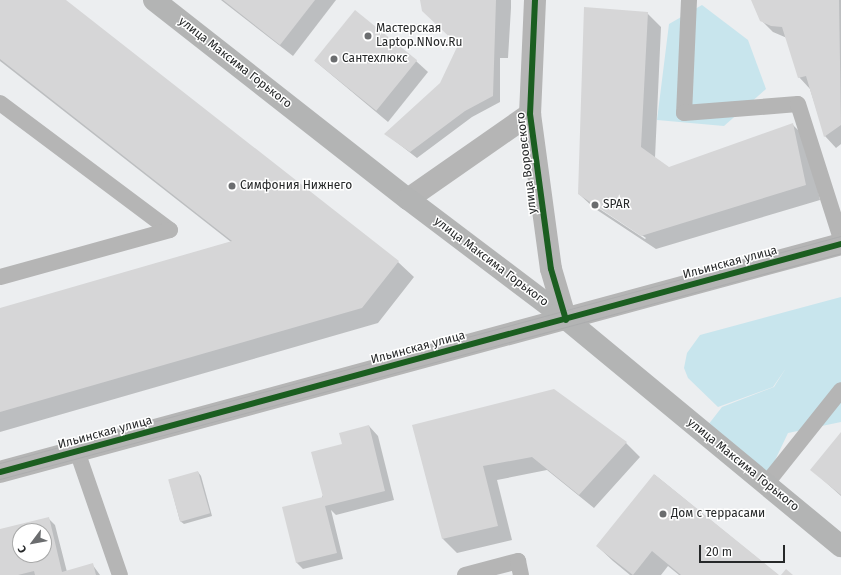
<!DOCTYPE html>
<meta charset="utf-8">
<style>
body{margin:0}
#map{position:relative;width:841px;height:575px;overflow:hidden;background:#eceef0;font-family:"Fira Sans",sans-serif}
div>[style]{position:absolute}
.green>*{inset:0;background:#c8e5ed}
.shadow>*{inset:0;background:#0003}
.building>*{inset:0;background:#d6d6d7;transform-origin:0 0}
.service>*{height:16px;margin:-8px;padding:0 8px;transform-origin:8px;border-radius:8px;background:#b5b5b5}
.minor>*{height:22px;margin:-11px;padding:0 11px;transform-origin:11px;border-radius:11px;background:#b5b5b5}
.tertiary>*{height:22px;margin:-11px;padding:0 11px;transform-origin:11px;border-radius:11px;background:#b5b5b5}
.secondary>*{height:22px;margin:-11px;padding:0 11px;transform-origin:11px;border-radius:11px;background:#b3b4b4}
.tram>*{height:1px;margin:-0.5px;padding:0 0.5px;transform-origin:0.5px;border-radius:0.5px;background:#acadae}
.cycleway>*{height:6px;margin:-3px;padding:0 3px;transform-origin:3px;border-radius:3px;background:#1b5e20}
.dots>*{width:11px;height:11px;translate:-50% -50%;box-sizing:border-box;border:2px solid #fff;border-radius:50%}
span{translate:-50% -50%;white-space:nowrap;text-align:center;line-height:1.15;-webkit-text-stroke:3px #fff;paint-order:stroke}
.poi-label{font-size:12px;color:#262829}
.left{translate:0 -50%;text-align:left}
.street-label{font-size:12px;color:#262829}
.north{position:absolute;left:12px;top:523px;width:40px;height:40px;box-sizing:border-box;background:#fff;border:1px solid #a8a9a9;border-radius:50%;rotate:238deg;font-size:11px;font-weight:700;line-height:16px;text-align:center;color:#262829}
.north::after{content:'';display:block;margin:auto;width:14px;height:18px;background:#6b6d6f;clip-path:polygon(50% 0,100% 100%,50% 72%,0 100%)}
.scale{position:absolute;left:699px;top:545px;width:86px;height:18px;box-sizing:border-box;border:2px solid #262829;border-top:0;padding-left:5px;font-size:12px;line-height:14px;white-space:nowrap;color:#262829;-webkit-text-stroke:3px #fff;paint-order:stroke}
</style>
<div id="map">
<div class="green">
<div style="clip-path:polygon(702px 5px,748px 40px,766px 89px,724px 126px,657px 120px,669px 24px)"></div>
<div style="clip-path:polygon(841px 297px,841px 422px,788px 433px,768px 475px,708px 425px,722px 407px,774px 387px,786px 368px,773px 387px,718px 407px,688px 378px,684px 368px,687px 353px,700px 335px)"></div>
</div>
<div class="shadow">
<div style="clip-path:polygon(0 0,64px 0,398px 262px,414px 277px,378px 323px,0 432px,0 309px,231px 242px,0 61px)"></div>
<div style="clip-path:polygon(221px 0,336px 0,293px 56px)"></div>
<div style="clip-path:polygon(421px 0,511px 0,511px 8px,508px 58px,500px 58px,500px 102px,472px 117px,417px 158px,386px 134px,441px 84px,459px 45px)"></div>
<div style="clip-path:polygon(752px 0,841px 0,841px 144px,836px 148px,825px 136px,810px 89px,799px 77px,787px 38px,773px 32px,761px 20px)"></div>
<div style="clip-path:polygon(evenodd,647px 13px,661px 27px,655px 158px,669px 168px,793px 125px,807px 139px,820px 200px,656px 249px,594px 208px,579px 194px,647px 13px,592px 202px,646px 238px,645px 239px,592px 204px,592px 202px)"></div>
<div style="clip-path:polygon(315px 61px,416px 61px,428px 72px,388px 122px)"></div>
<div style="clip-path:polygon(554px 390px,626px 443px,640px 457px,594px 508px,547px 470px,497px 480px,512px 540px,457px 553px,443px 539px,413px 426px)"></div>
<div style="clip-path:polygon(369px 426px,378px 436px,394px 500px,336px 515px,331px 510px,343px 559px,303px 569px,296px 562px,343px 445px)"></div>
<div style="clip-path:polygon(841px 433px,841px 496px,812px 470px)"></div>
<div style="clip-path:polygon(198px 472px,201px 476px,212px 516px,184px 524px,180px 521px,169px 480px)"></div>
<div style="clip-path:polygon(655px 475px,778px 575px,679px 575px,668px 566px,661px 575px,630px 575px,613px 561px,597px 546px)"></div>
<div style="clip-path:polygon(evenodd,48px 518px,55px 525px,67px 572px,92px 564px,100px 575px,0 575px,0 531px,48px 518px,20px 531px,44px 531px,44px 555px,20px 555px,20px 531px)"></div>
</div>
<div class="building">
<div style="clip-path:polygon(0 0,66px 0,399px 261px,362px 308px,0 412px,0 308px,232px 241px,0 59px)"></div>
<div style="clip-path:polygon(223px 0,315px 0,280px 45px)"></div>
<div style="clip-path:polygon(420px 0,496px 0,493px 96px,465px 111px,410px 152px,384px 134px,440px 83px,458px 45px,422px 11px)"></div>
<div style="clip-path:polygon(751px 0,839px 0,841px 125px,824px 137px,806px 76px,798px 78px,782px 27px,771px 26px,760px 21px)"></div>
<div style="clip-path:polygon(584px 7px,648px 12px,641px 147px,669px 167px,793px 123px,806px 185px,641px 236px,578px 194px)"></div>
<div style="left:355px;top:10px;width:80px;height:65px;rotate:39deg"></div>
<div style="clip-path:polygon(554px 389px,627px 442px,579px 495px,532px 457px,483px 466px,498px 526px,442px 539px,412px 425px)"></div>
<div style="clip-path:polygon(369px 425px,385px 491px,325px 506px,337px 553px,296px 563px,282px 507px,323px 497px,311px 452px,342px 444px,339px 433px)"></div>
<div style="clip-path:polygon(841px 432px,841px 495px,810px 470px)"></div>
<div style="left:198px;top:471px;width:44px;height:31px;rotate:74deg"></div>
<div style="clip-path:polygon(654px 474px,669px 486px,779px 575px,681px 575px,652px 551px,633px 575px,596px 546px)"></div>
<div style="clip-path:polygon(evenodd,49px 517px,62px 572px,93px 563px,96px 575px,35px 575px,34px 571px,18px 575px,0 575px,0 529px,49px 517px,20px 531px,44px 531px,44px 555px,20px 555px,20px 531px)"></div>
<div style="clip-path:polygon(786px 569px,793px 575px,781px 575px)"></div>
</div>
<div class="service">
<div style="left:689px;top:0;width:113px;rotate:92.5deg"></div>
<div style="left:684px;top:113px;width:114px;rotate:-4.5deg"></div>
<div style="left:798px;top:104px;width:142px;rotate:72.3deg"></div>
<div style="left:0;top:103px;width:212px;rotate:36.8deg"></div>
<div style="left:170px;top:230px;width:176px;rotate:164.5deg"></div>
<div style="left:77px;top:451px;width:131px;rotate:70.9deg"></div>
<div style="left:766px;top:484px;width:120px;rotate:-51.4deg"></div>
<div style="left:465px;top:575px;width:55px;rotate:-14.8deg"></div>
<div style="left:518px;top:561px;width:14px;rotate:78deg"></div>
</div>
<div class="minor">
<div style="left:535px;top:0;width:114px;rotate:92.5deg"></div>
<div style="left:530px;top:114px;width:156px;rotate:82.3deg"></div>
<div style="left:551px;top:269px;width:53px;rotate:73.6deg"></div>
<div style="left:408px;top:199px;width:149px;rotate:-34.9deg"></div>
</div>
<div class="tertiary">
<div style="left:0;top:472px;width:871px;rotate:-15.17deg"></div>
</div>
<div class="secondary">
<div style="left:154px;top:0;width:323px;rotate:38.1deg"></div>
<div style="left:408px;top:199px;width:189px;rotate:37.1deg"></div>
<div style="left:559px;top:313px;width:366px;rotate:39.6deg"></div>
</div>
<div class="tram">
<div style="left:0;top:463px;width:871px;rotate:-15.11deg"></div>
<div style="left:0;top:479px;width:871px;rotate:-15.04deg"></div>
</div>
<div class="cycleway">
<div style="left:535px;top:0;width:114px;rotate:92.5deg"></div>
<div style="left:530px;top:114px;width:156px;rotate:82.3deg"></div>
<div style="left:551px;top:269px;width:53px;rotate:73.6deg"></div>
<div style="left:0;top:472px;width:871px;rotate:-15.17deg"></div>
</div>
<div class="dots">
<div style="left:368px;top:36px;background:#6b6d6f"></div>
<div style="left:334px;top:59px;background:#6b6d6f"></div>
<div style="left:232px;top:186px;background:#6b6d6f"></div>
<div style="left:595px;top:205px;background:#6b6d6f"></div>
<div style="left:663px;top:514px;background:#6b6d6f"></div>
</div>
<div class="poi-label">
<span class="left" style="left:376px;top:36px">Мастерская<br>Laptop.NNov.Ru</span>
<span class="left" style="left:342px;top:59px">Сантехлюкс</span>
<span class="left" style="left:240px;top:186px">Симфония Нижнего</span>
<span class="left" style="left:603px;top:205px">SPAR</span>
<span class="left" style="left:671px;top:514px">Дом с террасами</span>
</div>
<div class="street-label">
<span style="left:235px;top:63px;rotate:38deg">улица Максима Горького</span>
<span style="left:527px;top:163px;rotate:-97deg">улица Воровского</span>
<span style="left:491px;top:262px;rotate:37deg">улица Максима Горького</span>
<span style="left:730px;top:263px;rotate:-15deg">Ильинская улица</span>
<span style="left:418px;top:348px;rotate:-15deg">Ильинская улица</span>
<span style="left:105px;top:433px;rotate:-15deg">Ильинская улица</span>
<span style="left:743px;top:465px;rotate:39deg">улица Максима Горького</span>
</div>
<div class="north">С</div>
<div class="scale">20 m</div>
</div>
